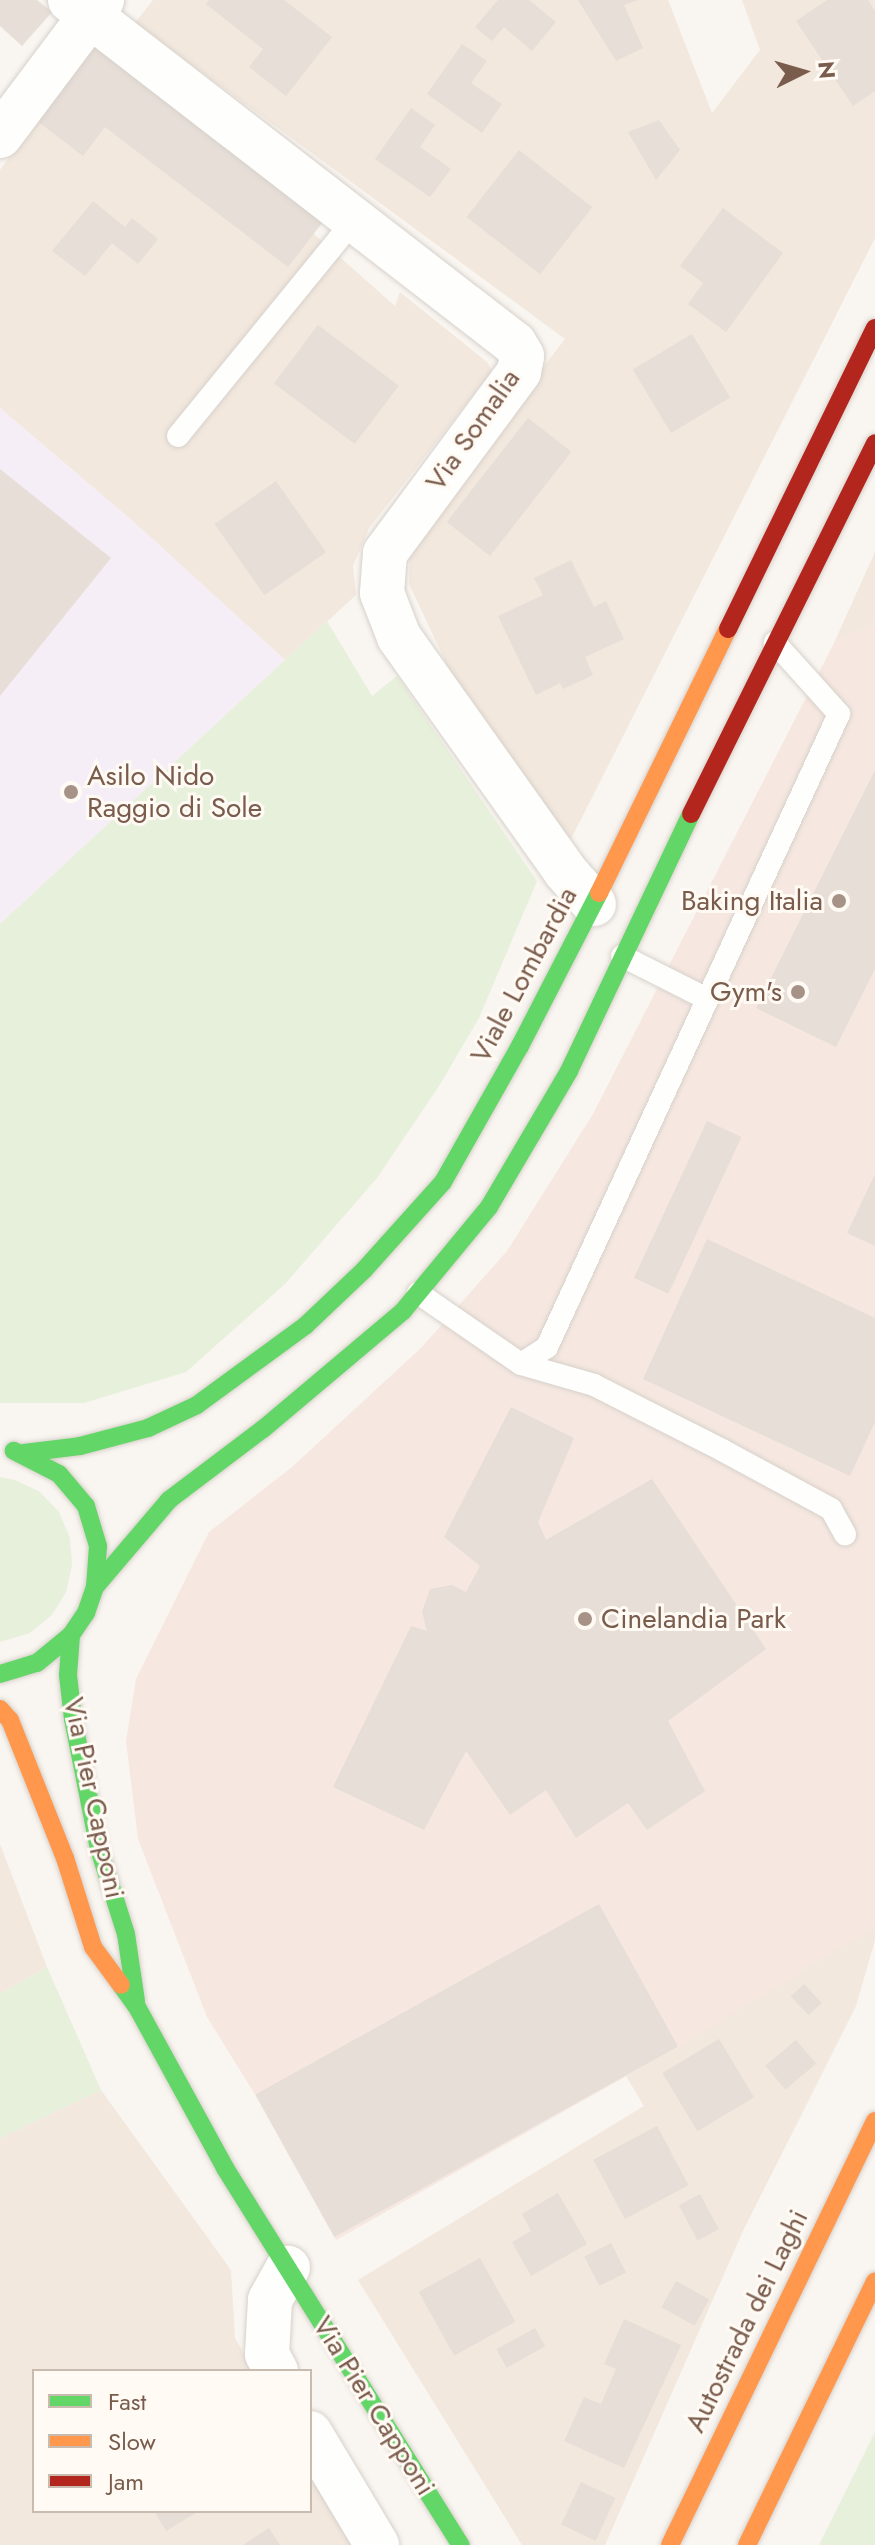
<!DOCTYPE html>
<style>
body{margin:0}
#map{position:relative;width:875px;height:2545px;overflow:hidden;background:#f9f5f0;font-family:Jost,sans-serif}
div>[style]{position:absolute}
.residential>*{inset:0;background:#f2e8de}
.commercial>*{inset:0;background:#f6e8e1}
.education>*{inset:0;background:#f6eef6}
.green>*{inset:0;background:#e7f0db}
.building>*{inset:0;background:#e6ded7;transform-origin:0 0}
.roads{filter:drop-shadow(0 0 2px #d7d1cb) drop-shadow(0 0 2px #d7d1cb)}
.lane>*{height:22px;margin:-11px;padding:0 11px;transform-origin:11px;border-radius:11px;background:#fefefd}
.street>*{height:44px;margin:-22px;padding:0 22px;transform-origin:22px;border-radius:22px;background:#fefefd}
.fast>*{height:18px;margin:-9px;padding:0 9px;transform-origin:9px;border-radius:9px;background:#63d668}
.slow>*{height:18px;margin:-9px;padding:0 9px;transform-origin:9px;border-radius:9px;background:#ff974d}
.jam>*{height:18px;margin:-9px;padding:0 9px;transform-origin:9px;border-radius:9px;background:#b3261e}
.dots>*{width:22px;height:22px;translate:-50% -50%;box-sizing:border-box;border:4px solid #fffaf3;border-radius:50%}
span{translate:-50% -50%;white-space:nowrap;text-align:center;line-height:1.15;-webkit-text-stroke:6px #fffaf3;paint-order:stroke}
.street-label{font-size:28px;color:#7a5c4d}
.poi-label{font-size:28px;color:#7a5c4d}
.left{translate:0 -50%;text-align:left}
.right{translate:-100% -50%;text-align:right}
.legend{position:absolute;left:32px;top:2369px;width:280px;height:144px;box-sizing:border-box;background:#fffaf3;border:2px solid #cabbb1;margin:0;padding:10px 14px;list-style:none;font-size:24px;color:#7a5c4d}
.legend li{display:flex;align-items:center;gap:16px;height:40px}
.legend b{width:40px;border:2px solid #cabbb1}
.north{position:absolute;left:763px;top:32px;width:80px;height:80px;-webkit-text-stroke:6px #fffaf3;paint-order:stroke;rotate:85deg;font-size:22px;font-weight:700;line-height:32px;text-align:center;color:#7a5c4d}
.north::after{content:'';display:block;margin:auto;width:28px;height:36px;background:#7a5c4d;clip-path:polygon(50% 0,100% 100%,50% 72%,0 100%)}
</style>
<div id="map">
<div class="residential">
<div style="clip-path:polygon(153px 0,668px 0,712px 113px,760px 50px,742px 0,875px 0,875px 238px,569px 843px,450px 671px,409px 584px,410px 539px,565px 339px,135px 23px)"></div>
<div style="clip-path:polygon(96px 41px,395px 306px,400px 292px,487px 362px,492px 371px,369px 528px,353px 566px,356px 595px,285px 660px,136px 524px,0 408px,0 170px)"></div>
<div style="clip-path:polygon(875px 552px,875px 623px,834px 643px)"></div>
<div style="clip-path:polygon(0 1844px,47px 1967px,0 1994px)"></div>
<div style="clip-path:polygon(875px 1926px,875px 1940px,856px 2006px,743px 2231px,605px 2545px,522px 2545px,358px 2280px,644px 2106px,626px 2076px)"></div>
<div style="clip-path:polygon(101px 2090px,231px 2270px,235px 2338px,254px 2371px,34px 2371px,34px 2511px,310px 2511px,310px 2465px,356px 2545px,0 2545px,0 2138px)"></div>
</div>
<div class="commercial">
<div style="clip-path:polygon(875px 623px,875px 1926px,678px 2047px,336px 2240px,256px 2096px,207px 2017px,138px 1839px,126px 1741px,136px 1679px,209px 1532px,292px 1467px,422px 1347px,507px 1251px,593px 1114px,834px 643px)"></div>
</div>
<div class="education">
<div style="clip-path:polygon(0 408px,136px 524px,285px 660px,0 924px)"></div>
</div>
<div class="green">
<div style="clip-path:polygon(327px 621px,372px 696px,397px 676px,537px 881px,479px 1018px,439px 1086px,377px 1178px,285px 1284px,186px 1372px,84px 1403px,0 1403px,0 924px)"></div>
<div style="clip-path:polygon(0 1477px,15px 1480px,40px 1492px,59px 1512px,70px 1538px,72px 1565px,66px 1592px,52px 1615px,30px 1633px,0 1642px)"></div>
<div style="clip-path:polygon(47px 1967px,101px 2090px,0 2138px,0 1994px)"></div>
<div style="clip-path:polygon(875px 2432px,875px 2545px,819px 2545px)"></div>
</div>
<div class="building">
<div style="clip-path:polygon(0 0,37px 0,52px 12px,22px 46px,0 26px)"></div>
<div style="clip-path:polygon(209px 0,284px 0,332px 37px,286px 96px,249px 67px,263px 49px,206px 4px)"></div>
<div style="clip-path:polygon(498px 0,529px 0,556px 22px,532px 51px,504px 27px,492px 41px,475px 27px)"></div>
<div style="clip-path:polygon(578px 0,638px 0,624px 5px,643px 48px,616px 61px)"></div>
<div style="clip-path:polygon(827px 0,868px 0,875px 11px,875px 91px,853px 106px,796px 21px)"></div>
<div style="clip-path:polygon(96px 41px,326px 218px,288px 267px,105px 127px,83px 156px,36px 120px)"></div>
<div style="clip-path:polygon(462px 44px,487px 61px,471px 83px,502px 104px,482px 133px,427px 94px)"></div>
<div style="clip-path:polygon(411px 108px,435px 125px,420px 147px,451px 169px,430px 197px,375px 159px)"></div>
<div style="clip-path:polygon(659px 120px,680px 150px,656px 180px,628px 132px)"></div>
<div style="left:519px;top:150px;width:93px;height:85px;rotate:38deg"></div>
<div style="clip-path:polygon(93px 201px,125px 227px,132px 218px,158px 239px,138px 264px,112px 243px,85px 276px,52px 251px)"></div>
<div style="clip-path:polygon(723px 208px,783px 253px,726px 332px,688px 304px,703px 283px,680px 266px)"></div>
<div style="left:318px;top:325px;width:101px;height:73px;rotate:37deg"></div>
<div style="left:692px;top:334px;width:74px;height:69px;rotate:59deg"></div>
<div style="left:528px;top:418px;width:55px;height:132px;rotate:38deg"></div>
<div style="clip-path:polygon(0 469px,111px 558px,0 696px)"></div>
<div style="left:276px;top:481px;width:87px;height:75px;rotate:55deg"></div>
<div style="clip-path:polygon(571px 560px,594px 607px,606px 601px,624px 639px,585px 657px,593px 675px,563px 689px,560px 683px,536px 695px,498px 616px,543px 595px,534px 578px)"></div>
<div style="clip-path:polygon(875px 770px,875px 969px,836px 1047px,756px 1008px)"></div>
<div style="left:707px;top:1121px;width:38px;height:173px;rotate:25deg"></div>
<div style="clip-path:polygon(875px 1174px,875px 1246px,847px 1233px)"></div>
<div style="clip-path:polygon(707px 1239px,875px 1318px,875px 1422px,850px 1476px,643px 1379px)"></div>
<div style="clip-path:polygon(511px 1407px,574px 1438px,538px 1522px,546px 1540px,652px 1479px,766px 1649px,668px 1721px,705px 1791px,647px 1830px,628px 1803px,576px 1838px,546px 1790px,510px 1815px,466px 1751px,424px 1830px,333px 1787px,411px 1626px,427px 1631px,422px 1612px,430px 1589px,452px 1585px,466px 1592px,480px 1566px,444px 1537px)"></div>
<div style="left:599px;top:1904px;width:163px;height:393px;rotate:61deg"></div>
<div style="left:804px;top:1984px;width:26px;height:18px;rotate:47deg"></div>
<div style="left:719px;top:2039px;width:68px;height:66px;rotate:59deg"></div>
<div style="left:796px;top:2040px;width:31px;height:40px;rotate:50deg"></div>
<div style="left:657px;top:2126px;width:67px;height:72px;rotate:62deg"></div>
<div style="clip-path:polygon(558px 2193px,587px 2244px,531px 2276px,512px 2242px,531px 2231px,522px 2214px)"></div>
<div style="left:700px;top:2194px;width:40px;height:24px;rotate:62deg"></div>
<div style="left:611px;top:2243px;width:33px;height:30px;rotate:63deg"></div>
<div style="left:480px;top:2258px;width:73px;height:70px;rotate:61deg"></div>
<div style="left:676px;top:2281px;width:38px;height:30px;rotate:29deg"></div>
<div style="clip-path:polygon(624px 2319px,681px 2345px,624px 2468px,564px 2441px,584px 2397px,601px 2404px,616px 2369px,604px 2364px)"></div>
<div style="left:535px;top:2328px;width:21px;height:44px;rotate:61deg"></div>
<div style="left:581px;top:2482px;width:38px;height:47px;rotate:25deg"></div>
<div style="clip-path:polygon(154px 2511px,199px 2511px,166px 2531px)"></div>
<div style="clip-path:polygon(269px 2528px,280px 2545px,243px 2545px)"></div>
</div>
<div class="roads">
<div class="lane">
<div style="left:178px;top:436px;width:279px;rotate:-50.8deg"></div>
<div style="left:622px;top:956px;width:95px;rotate:26.8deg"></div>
<div style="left:418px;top:1293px;width:125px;rotate:34.6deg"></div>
<div style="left:521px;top:1364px;width:31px;rotate:-33deg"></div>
<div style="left:547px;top:1347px;width:697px;rotate:-65.24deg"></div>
<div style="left:839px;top:714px;width:96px;rotate:-132deg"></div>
<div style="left:521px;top:1364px;width:76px;rotate:16deg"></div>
<div style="left:594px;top:1385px;width:144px;rotate:26.9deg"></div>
<div style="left:722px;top:1450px;width:124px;rotate:28.4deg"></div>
<div style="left:831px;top:1509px;width:29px;rotate:61deg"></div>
</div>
<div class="street">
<div style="left:70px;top:0;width:562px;rotate:37.71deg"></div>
<div style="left:515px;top:344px;width:14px;rotate:60deg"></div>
<div style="left:522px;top:356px;width:16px;rotate:101deg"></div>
<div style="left:519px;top:372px;width:225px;rotate:126.5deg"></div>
<div style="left:385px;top:553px;width:40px;rotate:94.3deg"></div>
<div style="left:382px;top:593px;width:47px;rotate:68.9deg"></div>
<div style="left:399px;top:637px;width:287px;rotate:54.6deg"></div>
<div style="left:565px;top:871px;width:44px;rotate:48.7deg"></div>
<div style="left:0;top:136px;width:170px;rotate:-53.1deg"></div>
<div style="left:276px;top:2371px;width:19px;rotate:-118deg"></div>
<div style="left:267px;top:2354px;width:54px;rotate:-86.8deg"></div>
<div style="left:270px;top:2300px;width:37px;rotate:-61deg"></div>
<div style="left:310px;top:2433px;width:131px;rotate:59.1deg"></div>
</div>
<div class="fast">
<div style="left:24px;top:1453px;width:56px;rotate:-7.1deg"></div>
<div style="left:80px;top:1446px;width:70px;rotate:-14.8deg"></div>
<div style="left:148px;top:1428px;width:54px;rotate:-25.1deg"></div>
<div style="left:197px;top:1405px;width:134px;rotate:-36.2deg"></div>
<div style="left:305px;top:1326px;width:81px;rotate:-43.5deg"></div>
<div style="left:364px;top:1270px;width:118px;rotate:-48.1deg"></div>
<div style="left:443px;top:1182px;width:156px;rotate:-60.5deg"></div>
<div style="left:520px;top:1046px;width:172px;rotate:-62.7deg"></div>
<div style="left:95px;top:1587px;width:114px;rotate:-49.6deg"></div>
<div style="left:169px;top:1500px;width:118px;rotate:-37.1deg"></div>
<div style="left:263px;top:1429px;width:183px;rotate:-40.1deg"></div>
<div style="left:403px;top:1311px;width:135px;rotate:-50.4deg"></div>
<div style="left:489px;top:1207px;width:158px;rotate:-59.5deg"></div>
<div style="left:569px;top:1071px;width:284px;rotate:-64.6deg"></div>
<div style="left:71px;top:1635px;width:40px;rotate:94.3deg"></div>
<div style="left:68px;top:1675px;width:44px;rotate:83.5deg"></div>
<div style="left:73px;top:1719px;width:133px;rotate:78.7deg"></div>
<div style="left:99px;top:1849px;width:89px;rotate:72.4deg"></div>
<div style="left:126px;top:1934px;width:68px;rotate:81.5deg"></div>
<div style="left:0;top:1674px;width:39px;rotate:-17deg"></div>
<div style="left:37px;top:1663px;width:44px;rotate:-39.5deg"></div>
<div style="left:71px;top:1635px;width:27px;rotate:-56deg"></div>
<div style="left:86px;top:1613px;width:28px;rotate:-71deg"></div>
<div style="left:95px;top:1587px;width:41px;rotate:-85.8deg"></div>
<div style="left:98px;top:1546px;width:42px;rotate:-106.7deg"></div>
<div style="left:86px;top:1506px;width:42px;rotate:-130.2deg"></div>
<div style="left:59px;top:1474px;width:51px;rotate:-152.9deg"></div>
<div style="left:121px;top:1985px;width:27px;rotate:54deg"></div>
<div style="left:137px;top:2007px;width:183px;rotate:61.3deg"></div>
<div style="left:225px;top:2168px;width:445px;rotate:58deg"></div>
</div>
<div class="slow">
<div style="left:599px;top:893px;width:294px;rotate:-64deg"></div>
<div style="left:0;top:1709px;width:15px;rotate:48deg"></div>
<div style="left:10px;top:1720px;width:149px;rotate:68.3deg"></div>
<div style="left:65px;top:1858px;width:93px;rotate:72.5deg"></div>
<div style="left:93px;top:1947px;width:47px;rotate:53.6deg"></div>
<div style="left:670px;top:2545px;width:471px;rotate:-64.2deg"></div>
<div style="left:747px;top:2545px;width:293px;rotate:-64.1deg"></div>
</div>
<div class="jam">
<div style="left:728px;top:629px;width:335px;rotate:-64deg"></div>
<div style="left:691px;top:814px;width:414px;rotate:-63.6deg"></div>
</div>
</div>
<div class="dots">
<div style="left:71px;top:792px;background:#a69286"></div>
<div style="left:839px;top:901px;background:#a69286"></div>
<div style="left:798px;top:992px;background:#a69286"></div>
<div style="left:585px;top:1619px;background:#a69286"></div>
</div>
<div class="street-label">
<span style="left:473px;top:430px;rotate:-55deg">Via Somalia</span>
<span style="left:524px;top:975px;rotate:-62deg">Viale Lombardia</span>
<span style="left:94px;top:1798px;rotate:78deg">Via Pier Capponi</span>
<span style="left:747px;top:2321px;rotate:-64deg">Autostrada dei Laghi</span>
<span style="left:374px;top:2406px;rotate:58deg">Via Pier Capponi</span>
</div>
<div class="poi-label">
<span class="left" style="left:87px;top:792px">Asilo Nido<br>Raggio di Sole</span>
<span class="right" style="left:823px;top:901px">Baking Italia</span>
<span class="right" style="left:782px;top:992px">Gym's</span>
<span class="left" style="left:601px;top:1619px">Cinelandia Park</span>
</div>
<ul class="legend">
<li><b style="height:10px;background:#63d668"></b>Fast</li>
<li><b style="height:10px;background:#ff974d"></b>Slow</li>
<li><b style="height:10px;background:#b3261e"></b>Jam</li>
</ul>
<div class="north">N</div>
</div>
